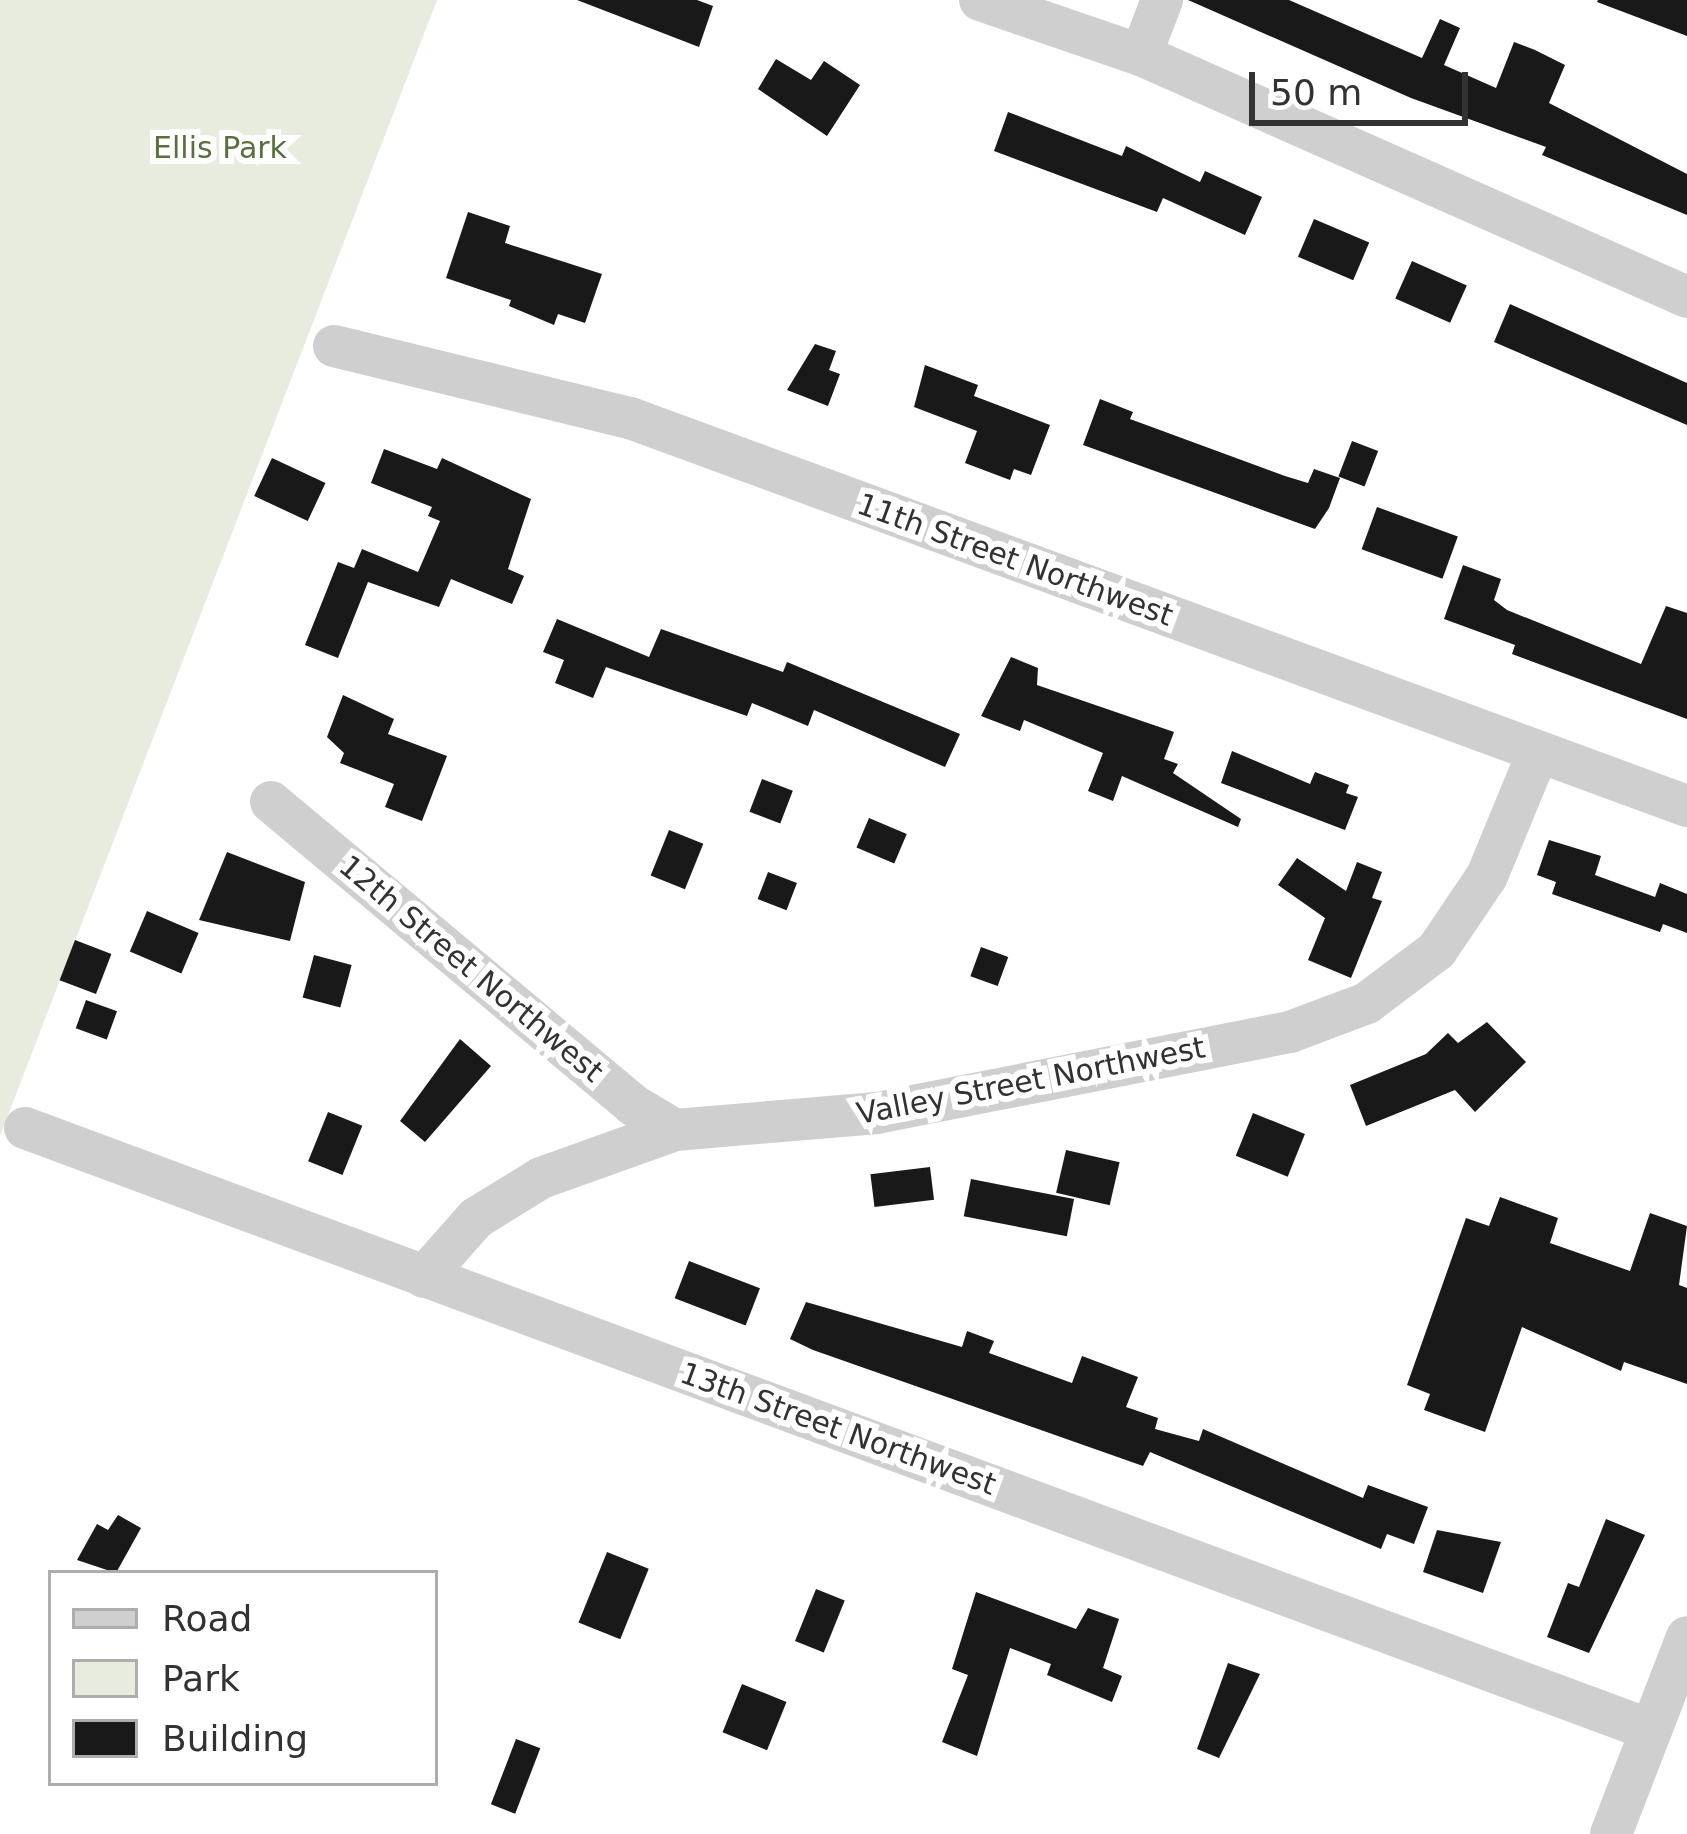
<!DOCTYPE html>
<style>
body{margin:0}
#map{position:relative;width:1687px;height:1834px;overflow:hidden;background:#fff;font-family:"DejaVu Sans",sans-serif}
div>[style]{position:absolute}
.green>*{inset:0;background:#e7ecde}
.building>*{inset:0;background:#191919;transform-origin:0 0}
.minor>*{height:42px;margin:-21px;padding:0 21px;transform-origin:21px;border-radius:21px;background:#cfcfcf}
span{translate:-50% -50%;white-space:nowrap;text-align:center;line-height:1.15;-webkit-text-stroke:12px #fff;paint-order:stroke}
.park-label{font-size:30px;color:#5a703e}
.street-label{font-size:30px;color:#323232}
.legend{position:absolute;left:48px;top:1570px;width:390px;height:216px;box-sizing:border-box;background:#fff;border:3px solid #adadad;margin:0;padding:15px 21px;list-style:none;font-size:36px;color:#323232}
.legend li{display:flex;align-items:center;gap:24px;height:60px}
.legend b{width:60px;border:3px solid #adadad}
.scale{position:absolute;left:1249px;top:72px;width:219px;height:54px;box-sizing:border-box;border:6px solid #323232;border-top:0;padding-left:15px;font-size:36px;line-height:42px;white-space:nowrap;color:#323232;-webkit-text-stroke:9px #fff;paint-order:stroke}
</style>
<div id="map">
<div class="green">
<div style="clip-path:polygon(0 0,437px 0,0 1136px)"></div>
</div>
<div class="building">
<div style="clip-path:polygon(577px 0,697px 0,713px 6px,699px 47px)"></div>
<div style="clip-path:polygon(1188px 0,1289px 0,1422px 58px,1440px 19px,1460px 28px,1444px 65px,1496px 88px,1514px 42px,1535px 50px,1565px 65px,1549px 103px,1687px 174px,1687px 215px,1542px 155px,1546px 147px,1411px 98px)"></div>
<div style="clip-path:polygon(1687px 0,1687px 36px,1597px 2px,1598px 0)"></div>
<div style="clip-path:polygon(776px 59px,811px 80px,824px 61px,860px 85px,827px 136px,758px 89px)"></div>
<div style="clip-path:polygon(1008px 112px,1122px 156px,1126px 146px,1200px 182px,1205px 171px,1262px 197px,1245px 235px,1163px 198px,1157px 212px,994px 151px)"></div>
<div style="clip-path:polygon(468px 212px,510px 226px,505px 243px,602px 274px,585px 323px,558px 314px,554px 325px,509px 306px,511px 300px,446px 278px)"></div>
<div style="left:1314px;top:219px;width:60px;height:41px;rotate:23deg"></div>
<div style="left:1412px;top:261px;width:60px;height:41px;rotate:24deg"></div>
<div style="clip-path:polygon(1510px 304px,1687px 383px,1687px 425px,1494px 342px)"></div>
<div style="clip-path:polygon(815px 344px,836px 351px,829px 370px,840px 374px,828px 406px,787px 390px)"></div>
<div style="clip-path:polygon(925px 365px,978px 385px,974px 396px,1050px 425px,1031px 475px,1014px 469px,1010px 480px,965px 463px,977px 431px,914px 407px)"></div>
<div style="clip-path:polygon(1100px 399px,1133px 412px,1130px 419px,1285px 476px,1308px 483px,1314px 469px,1340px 478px,1329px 508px,1315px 529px,1083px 445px)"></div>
<div style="left:1352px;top:441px;width:28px;height:38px;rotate:21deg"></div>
<div style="clip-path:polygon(384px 449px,437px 469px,442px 458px,531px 499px,508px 569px,524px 576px,512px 604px,451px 579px,439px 607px,368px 582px,338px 658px,305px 645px,338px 562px,354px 568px,362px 549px,418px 572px,440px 521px,428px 516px,432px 507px,371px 483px)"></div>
<div style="left:272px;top:458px;width:59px;height:42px;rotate:25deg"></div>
<div style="left:1377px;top:507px;width:86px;height:45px;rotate:20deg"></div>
<div style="clip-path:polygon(1463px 565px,1501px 579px,1494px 600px,1507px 610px,1641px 664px,1666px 606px,1687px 613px,1687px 719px,1512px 654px,1515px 645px,1444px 619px)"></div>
<div style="clip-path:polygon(557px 619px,649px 657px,661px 629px,783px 672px,787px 662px,960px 734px,945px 767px,814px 710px,808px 726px,752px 703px,747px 716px,606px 667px,593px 698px,555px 683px,564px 660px,543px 652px)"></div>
<div style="clip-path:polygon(1011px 657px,1038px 668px,1037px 685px,1174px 732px,1164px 759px,1178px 764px,1173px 773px,1241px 819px,1238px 827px,1122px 776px,1113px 801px,1088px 791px,1103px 753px,1024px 720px,1020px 731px,981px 716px)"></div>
<div style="clip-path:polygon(343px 695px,394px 719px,388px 734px,447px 756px,422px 821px,385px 807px,394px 784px,340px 763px,344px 753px,327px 737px)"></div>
<div style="clip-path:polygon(1232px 751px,1310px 784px,1315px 772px,1349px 785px,1346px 793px,1358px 797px,1345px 830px,1221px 783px)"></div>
<div style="left:762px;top:779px;width:33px;height:35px;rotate:21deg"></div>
<div style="left:869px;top:818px;width:41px;height:32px;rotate:23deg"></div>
<div style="left:669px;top:830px;width:37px;height:49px;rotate:22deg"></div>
<div style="clip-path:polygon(1549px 840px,1601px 856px,1595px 875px,1655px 897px,1660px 883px,1687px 894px,1687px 933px,1663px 924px,1660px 932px,1552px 894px,1556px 882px,1537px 875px)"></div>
<div style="clip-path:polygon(227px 852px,305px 882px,290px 941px,199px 920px)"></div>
<div style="clip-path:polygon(1297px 858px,1346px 891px,1357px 862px,1382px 872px,1372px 898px,1382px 901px,1351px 978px,1308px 960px,1325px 918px,1278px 885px)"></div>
<div style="left:768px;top:872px;width:31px;height:29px;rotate:21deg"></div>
<div style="left:147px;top:911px;width:56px;height:44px;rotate:23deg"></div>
<div style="left:75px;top:940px;width:39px;height:43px;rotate:21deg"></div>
<div style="left:981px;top:947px;width:29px;height:31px;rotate:20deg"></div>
<div style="left:314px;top:955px;width:39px;height:44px;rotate:15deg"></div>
<div style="left:86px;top:1000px;width:33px;height:30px;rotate:20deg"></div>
<div style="clip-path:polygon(1487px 1022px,1526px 1062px,1475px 1112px,1455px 1090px,1366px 1126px,1350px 1085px,1426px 1054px,1448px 1033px,1458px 1043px)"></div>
<div style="clip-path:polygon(460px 1039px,491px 1066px,425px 1142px,400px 1121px)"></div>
<div style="left:328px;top:1112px;width:37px;height:53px;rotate:22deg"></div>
<div style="left:1253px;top:1113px;width:56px;height:46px;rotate:22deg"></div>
<div style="left:1066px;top:1150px;width:55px;height:44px;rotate:13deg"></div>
<div style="left:930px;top:1167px;width:33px;height:60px;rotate:83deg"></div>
<div style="left:971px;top:1179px;width:105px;height:38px;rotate:11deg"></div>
<div style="clip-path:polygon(1500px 1197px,1558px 1218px,1550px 1243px,1630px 1271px,1650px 1213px,1687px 1226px,1679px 1285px,1687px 1288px,1687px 1384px,1624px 1362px,1621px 1371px,1522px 1327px,1485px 1432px,1424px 1410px,1430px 1394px,1407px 1385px,1466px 1218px,1489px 1226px)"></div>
<div style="left:689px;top:1261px;width:76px;height:40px;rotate:21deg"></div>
<div style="clip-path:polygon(806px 1302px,962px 1347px,967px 1331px,994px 1341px,989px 1353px,1072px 1383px,1082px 1356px,1138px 1377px,1126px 1407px,1158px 1418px,1155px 1429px,1199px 1441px,1203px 1429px,1363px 1498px,1368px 1485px,1428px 1507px,1414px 1544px,1387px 1534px,1381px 1549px,1150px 1452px,1143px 1466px,813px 1350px,790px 1339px)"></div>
<div style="clip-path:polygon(118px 1515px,141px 1528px,116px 1573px,77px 1560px,97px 1524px,108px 1530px)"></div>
<div style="clip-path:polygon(1606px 1519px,1645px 1535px,1589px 1653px,1547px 1637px,1568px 1583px,1579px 1587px)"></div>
<div style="clip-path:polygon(1437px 1530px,1501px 1542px,1483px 1593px,1423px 1572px)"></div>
<div style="left:607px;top:1552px;width:45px;height:76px;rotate:22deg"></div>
<div style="left:816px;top:1589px;width:31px;height:56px;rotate:22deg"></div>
<div style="clip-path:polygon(976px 1592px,1076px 1629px,1088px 1608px,1119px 1619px,1103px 1668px,1122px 1676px,1112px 1702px,1047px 1675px,1051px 1664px,1010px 1648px,977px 1756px,942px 1742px,968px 1675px,952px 1669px)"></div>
<div style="clip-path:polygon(1228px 1663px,1260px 1674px,1219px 1758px,1197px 1749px)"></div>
<div style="left:742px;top:1684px;width:48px;height:52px;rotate:22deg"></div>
<div style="left:516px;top:1739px;width:26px;height:70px;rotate:21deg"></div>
</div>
<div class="minor">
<div style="left:980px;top:0;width:170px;rotate:18.9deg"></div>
<div style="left:1141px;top:55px;width:597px;rotate:23.9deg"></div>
<div style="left:1141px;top:55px;width:59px;rotate:-69.1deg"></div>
<div style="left:334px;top:346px;width:305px;rotate:13.7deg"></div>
<div style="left:630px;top:418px;width:1126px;rotate:20.16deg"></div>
<div style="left:271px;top:802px;width:472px;rotate:39.9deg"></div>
<div style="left:633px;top:1105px;width:49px;rotate:30.8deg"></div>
<div style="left:25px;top:1128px;width:1734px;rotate:20.32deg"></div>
<div style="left:424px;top:1277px;width:79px;rotate:-48.6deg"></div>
<div style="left:476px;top:1218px;width:76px;rotate:-31.6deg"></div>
<div style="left:541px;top:1178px;width:142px;rotate:-19.7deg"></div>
<div style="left:675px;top:1130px;width:203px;rotate:-4.8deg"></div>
<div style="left:877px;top:1113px;width:421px;rotate:-11.1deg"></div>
<div style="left:1290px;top:1032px;width:82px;rotate:-20.6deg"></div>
<div style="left:1367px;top:1003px;width:88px;rotate:-37.1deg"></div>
<div style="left:1437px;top:950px;width:89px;rotate:-56deg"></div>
<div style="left:1487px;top:876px;width:134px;rotate:-67.6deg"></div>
<div style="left:1611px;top:1834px;width:211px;rotate:-68.9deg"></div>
</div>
<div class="park-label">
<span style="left:220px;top:148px">Ellis Park</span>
</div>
<div class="street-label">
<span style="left:1015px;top:560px;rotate:20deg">11th Street Northwest</span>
<span style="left:471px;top:969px;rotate:40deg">12th Street Northwest</span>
<span style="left:1031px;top:1081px;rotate:-11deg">Valley Street Northwest</span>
<span style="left:838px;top:1429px;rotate:20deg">13th Street Northwest</span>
</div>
<ul class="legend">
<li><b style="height:15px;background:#cfcfcf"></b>Road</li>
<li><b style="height:33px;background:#e7ecde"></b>Park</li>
<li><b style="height:33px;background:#191919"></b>Building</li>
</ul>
<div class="scale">50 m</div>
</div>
